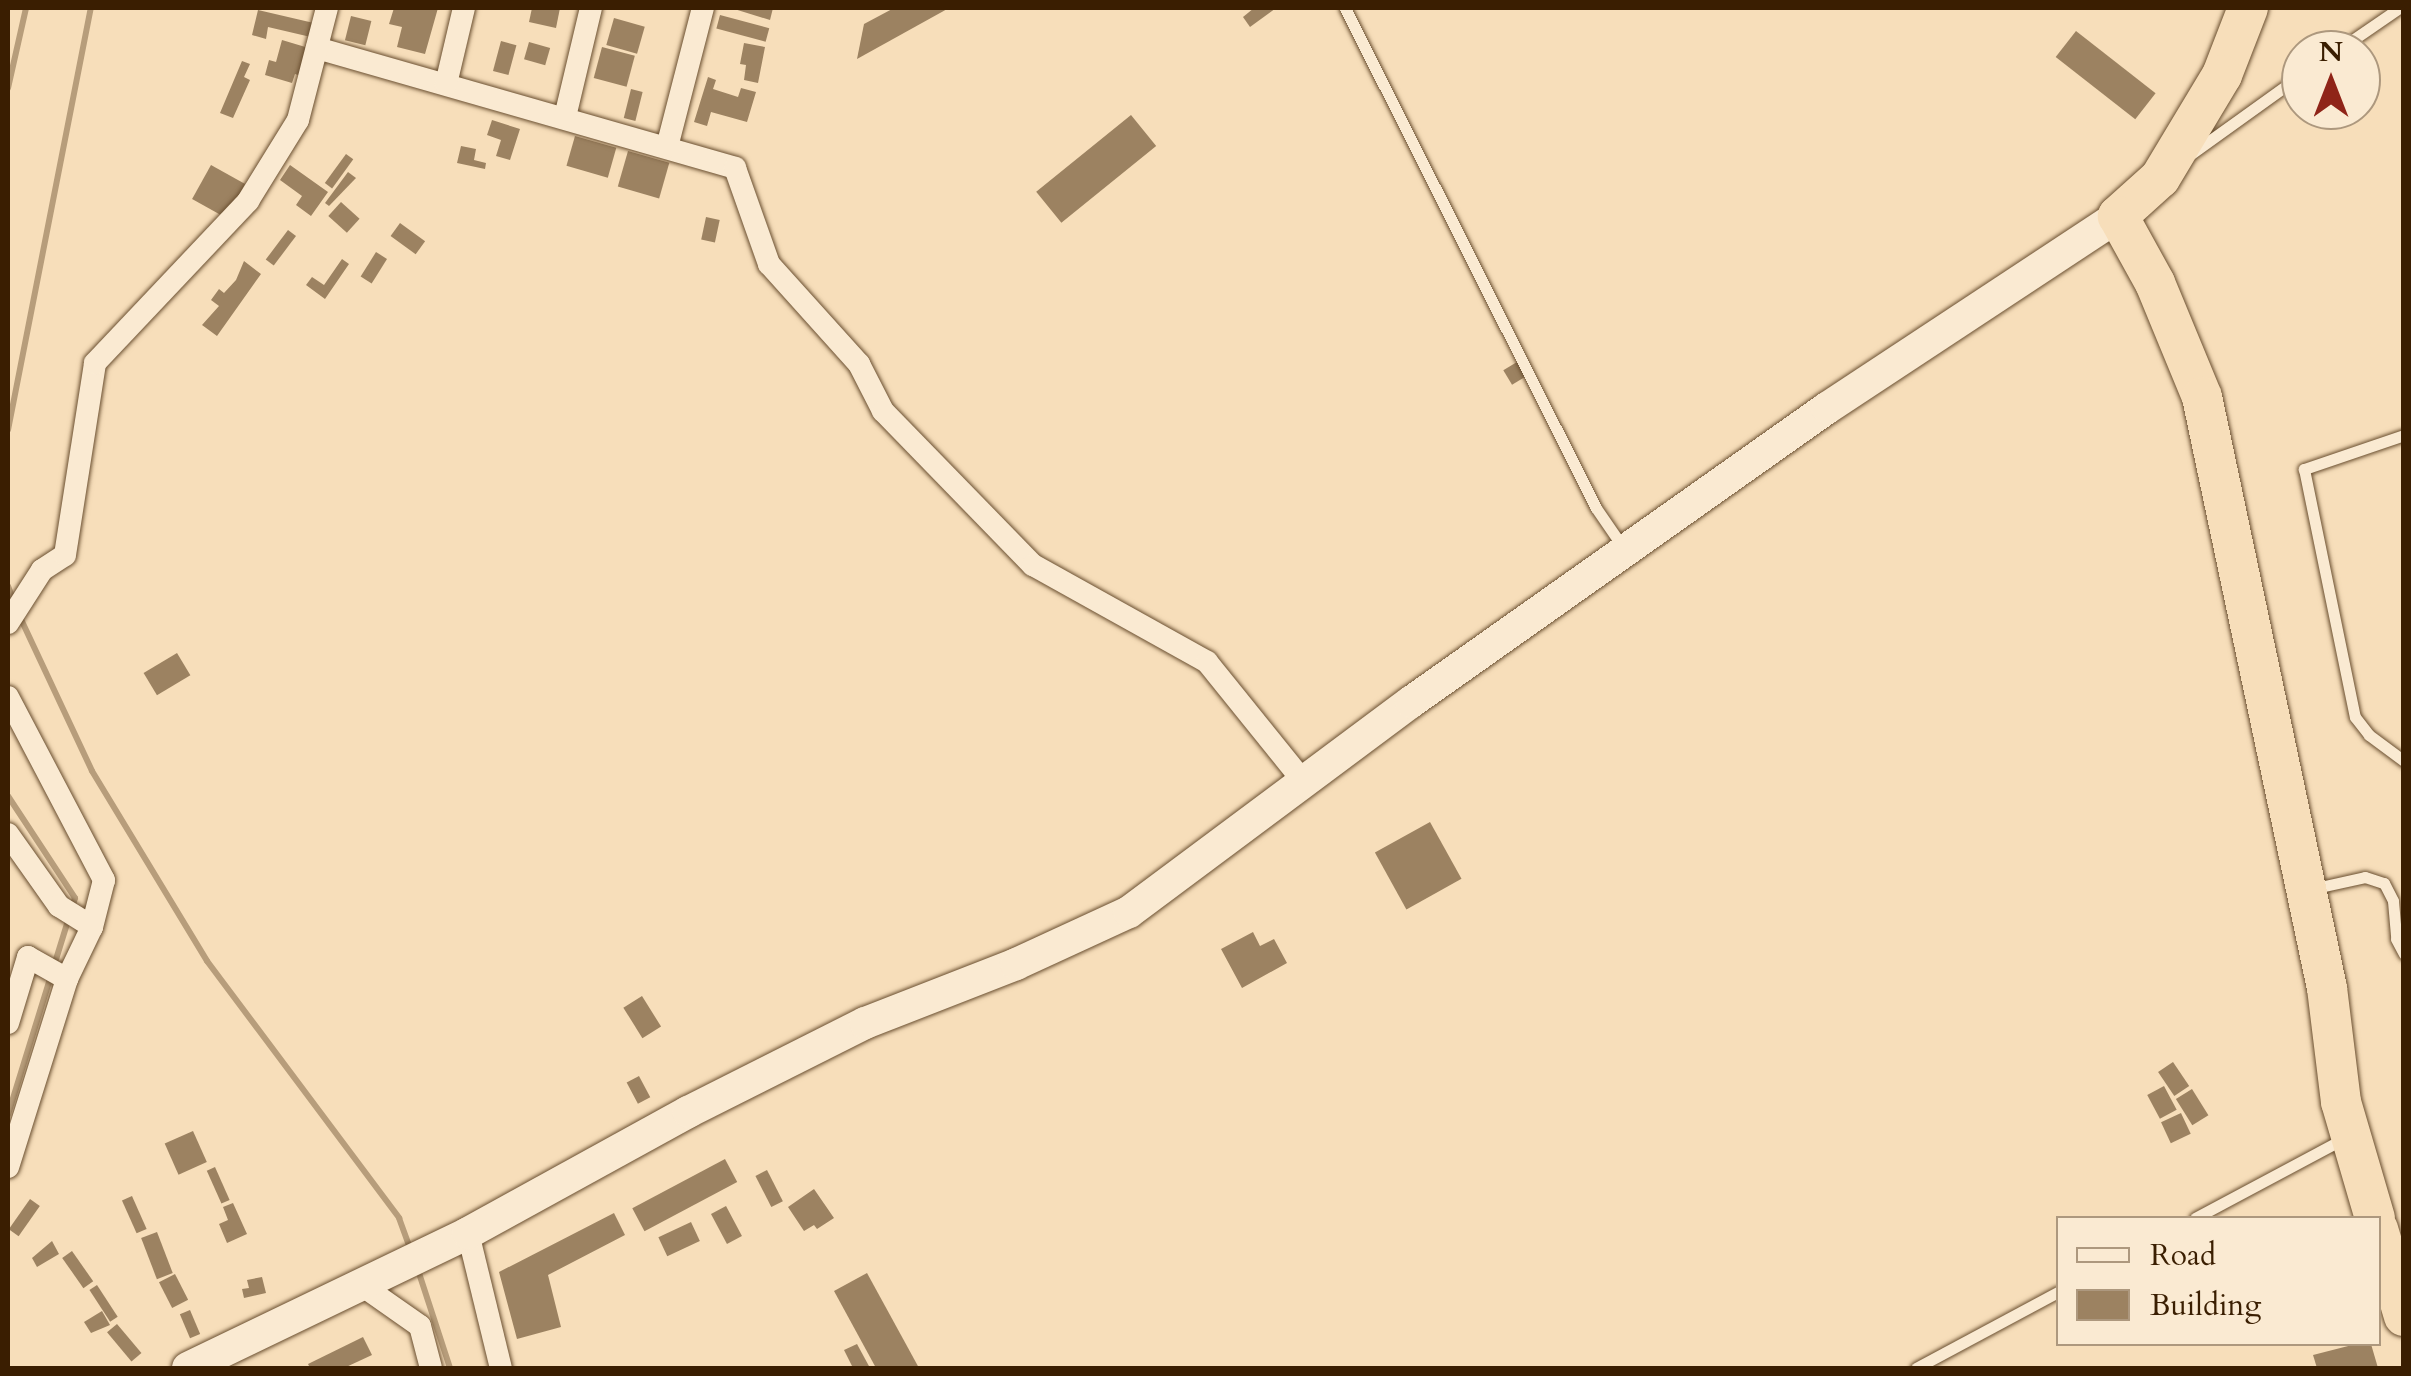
<!DOCTYPE html>
<style>
body{margin:0}
#map{position:relative;width:2411px;height:1376px;overflow:hidden;background:#f7deba;font-family:Cardo,serif}
div>[style]{position:absolute}
.stream>*{height:6px;margin:-3px;padding:0 3px;transform-origin:3px;border-radius:3px;background:#b79d7b}
.building>*{inset:0;background:#9c8261;transform-origin:0 0}
.roads{filter:drop-shadow(0 0 2px #694e2f) drop-shadow(0 0 2px #694e2f)}
.lane>*{height:11px;margin:-5.5px;padding:0 5.5px;transform-origin:5.5px;border-radius:5.5px;background:#faead2}
.street>*{height:22px;margin:-11px;padding:0 11px;transform-origin:11px;border-radius:11px;background:#faead2}
.secondary>*{height:32px;margin:-16px;padding:0 16px;transform-origin:16px;border-radius:16px;background:#faead2}
.highway>*{height:40px;margin:-20px;padding:0 20px;transform-origin:20px;border-radius:20px;background:#f7deba}
span{translate:-50% -50%;white-space:nowrap;text-align:center;line-height:1.15;-webkit-text-stroke:8px #faead2;paint-order:stroke}
.frame{position:absolute;inset:0;border:10px solid #3a1e01;pointer-events:none}
.legend{position:absolute;left:2056px;top:1216px;width:325px;height:130px;box-sizing:border-box;background:#faead2;border:2px solid #ad987e;margin:0;padding:12px 18px;list-style:none;font-size:30px;color:#3a1e01}
.legend li{display:flex;align-items:center;gap:20px;height:50px}
.legend b{width:50px;border:2px solid #ad987e}
.north{position:absolute;left:2281px;top:30px;width:100px;height:100px;box-sizing:border-box;background:#faead2;border:2px solid #ad987e;border-radius:50%;rotate:0deg;font-size:28px;font-weight:700;line-height:40px;text-align:center;color:#3a1e01}
.north::after{content:'';display:block;margin:auto;width:35px;height:45px;background:#8f2418;clip-path:polygon(50% 0,100% 100%,50% 72%,0 100%)}
</style>
<div id="map">
<div class="stream">
<div style="left:8px;top:88px;width:82px;rotate:-77.3deg"></div>
<div style="left:8px;top:430px;width:430px;rotate:-78.9deg"></div>
<div style="left:8px;top:586px;width:19px;rotate:69deg"></div>
<div style="left:19px;top:615px;width:172px;rotate:64.9deg"></div>
<div style="left:92px;top:771px;width:222px;rotate:58.8deg"></div>
<div style="left:207px;top:961px;width:321px;rotate:53.2deg"></div>
<div style="left:399px;top:1218px;width:33px;rotate:70deg"></div>
<div style="left:8px;top:796px;width:122px;rotate:56.7deg"></div>
<div style="left:75px;top:898px;width:227px;rotate:107.2deg"></div>
<div style="left:418px;top:1270px;width:103px;rotate:71.9deg"></div>
</div>
<div class="building">
<div style="clip-path:polygon(394px 8px,438px 8px,425px 54px,397px 47px,402px 27px,389px 24px)"></div>
<div style="clip-path:polygon(532px 8px,560px 8px,556px 28px,529px 22px)"></div>
<div style="clip-path:polygon(731px 8px,773px 8px,770px 20px)"></div>
<div style="clip-path:polygon(894px 8px,949px 8px,857px 59px,864px 24px)"></div>
<div style="clip-path:polygon(1254px 8px,1276px 8px,1250px 27px,1243px 17px)"></div>
<div style="clip-path:polygon(258px 10px,318px 24px,315px 38px,268px 27px,266px 39px,252px 35px)"></div>
<div style="left:720px;top:15px;width:51px;height:14px;rotate:15deg"></div>
<div style="left:351px;top:16px;width:21px;height:25px;rotate:14deg"></div>
<div style="left:614px;top:18px;width:32px;height:28px;rotate:16deg"></div>
<div style="left:2076px;top:31px;width:101px;height:33px;rotate:38deg"></div>
<div style="clip-path:polygon(282px 40px,312px 49px,304px 77px,295px 74px,292px 83px,265px 75px,269px 60px,276px 62px)"></div>
<div style="left:501px;top:41px;width:16px;height:31px;rotate:15deg"></div>
<div style="left:529px;top:42px;width:22px;height:18px;rotate:16deg"></div>
<div style="clip-path:polygon(744px 43px,765px 47px,758px 83px,744px 80px,746px 65px,740px 64px)"></div>
<div style="left:602px;top:47px;width:34px;height:32px;rotate:15deg"></div>
<div style="clip-path:polygon(242px 61px,250px 64px,244px 77px,250px 80px,233px 118px,220px 113px)"></div>
<div style="clip-path:polygon(708px 77px,716px 80px,713px 89px,738px 97px,741px 88px,756px 92px,747px 122px,711px 112px,707px 126px,694px 122px)"></div>
<div style="left:631px;top:89px;width:12px;height:30px;rotate:14deg"></div>
<div style="left:1131px;top:115px;width:40px;height:122px;rotate:51deg"></div>
<div style="clip-path:polygon(492px 120px,520px 129px,510px 160px,496px 156px,501px 140px,487px 135px)"></div>
<div style="left:575px;top:136px;width:43px;height:31px;rotate:16deg"></div>
<div style="clip-path:polygon(461px 146px,476px 149px,474px 160px,486px 163px,485px 169px,457px 163px)"></div>
<div style="left:628px;top:151px;width:43px;height:37px;rotate:16deg"></div>
<div style="left:346px;top:154px;width:9px;height:36px;rotate:36deg"></div>
<div style="left:211px;top:165px;width:39px;height:39px;rotate:29deg"></div>
<div style="clip-path:polygon(290px 165px,328px 192px,311px 216px,296px 205px,302px 196px,280px 180px)"></div>
<div style="clip-path:polygon(348px 172px,356px 178px,329px 206px,325px 203px)"></div>
<div style="left:341px;top:202px;width:25px;height:19px;rotate:42deg"></div>
<div style="left:706px;top:217px;width:14px;height:23px;rotate:12deg"></div>
<div style="left:400px;top:223px;width:31px;height:16px;rotate:36deg"></div>
<div style="left:288px;top:230px;width:10px;height:37px;rotate:37deg"></div>
<div style="left:376px;top:252px;width:13px;height:29px;rotate:32deg"></div>
<div style="clip-path:polygon(342px 259px,349px 264px,325px 299px,306px 285px,312px 277px,324px 285px)"></div>
<div style="clip-path:polygon(244px 261px,261px 274px,217px 336px,202px 325px,219px 306px,211px 300px,219px 289px,224px 293px,236px 280px)"></div>
<div style="left:1517px;top:362px;width:17px;height:16px;rotate:59deg"></div>
<div style="left:177px;top:653px;width:26px;height:39px;rotate:59deg"></div>
<div style="left:1430px;top:822px;width:65px;height:63px;rotate:61deg"></div>
<div style="clip-path:polygon(1253px 932px,1260px 946px,1274px 939px,1287px 963px,1242px 988px,1221px 949px)"></div>
<div style="left:642px;top:996px;width:36px;height:22px;rotate:58deg"></div>
<div style="left:2173px;top:1062px;width:29px;height:18px;rotate:56deg"></div>
<div style="left:639px;top:1076px;width:24px;height:14px;rotate:62deg"></div>
<div style="left:2164px;top:1086px;width:27px;height:19px;rotate:62deg"></div>
<div style="left:2192px;top:1089px;width:31px;height:19px;rotate:58deg"></div>
<div style="left:2181px;top:1113px;width:23px;height:22px;rotate:65deg"></div>
<div style="left:193px;top:1131px;width:34px;height:31px;rotate:66deg"></div>
<div style="left:725px;top:1159px;width:26px;height:105px;rotate:62deg"></div>
<div style="left:215px;top:1167px;width:36px;height:9px;rotate:66deg"></div>
<div style="left:767px;top:1170px;width:35px;height:13px;rotate:63deg"></div>
<div style="clip-path:polygon(814px 1189px,834px 1218px,817px 1229px,814px 1225px,804px 1231px,788px 1207px)"></div>
<div style="left:132px;top:1196px;width:36px;height:11px;rotate:66deg"></div>
<div style="left:30px;top:1199px;width:12px;height:37px;rotate:35deg"></div>
<div style="clip-path:polygon(233px 1203px,247px 1234px,227px 1243px,219px 1224px,228px 1220px,223px 1207px)"></div>
<div style="left:726px;top:1206px;width:34px;height:17px;rotate:62deg"></div>
<div style="clip-path:polygon(614px 1213px,625px 1235px,548px 1275px,561px 1327px,517px 1339px,499px 1272px)"></div>
<div style="left:691px;top:1222px;width:21px;height:36px;rotate:65deg"></div>
<div style="left:157px;top:1232px;width:44px;height:17px;rotate:69deg"></div>
<div style="clip-path:polygon(52px 1241px,59px 1254px,37px 1267px,32px 1258px)"></div>
<div style="left:72px;top:1251px;width:37px;height:12px;rotate:55deg"></div>
<div style="clip-path:polygon(867px 1273px,919px 1368px,876px 1368px,834px 1291px)"></div>
<div style="left:175px;top:1274px;width:29px;height:18px;rotate:63deg"></div>
<div style="clip-path:polygon(262px 1277px,266px 1293px,244px 1298px,242px 1289px,249px 1288px,247px 1280px)"></div>
<div style="left:97px;top:1285px;width:38px;height:9px;rotate:57deg"></div>
<div style="left:190px;top:1310px;width:26px;height:11px;rotate:67deg"></div>
<div style="clip-path:polygon(102px 1311px,110px 1325px,91px 1333px,84px 1322px)"></div>
<div style="left:117px;top:1324px;width:38px;height:13px;rotate:50deg"></div>
<div style="clip-path:polygon(363px 1337px,372px 1355px,344px 1368px,310px 1368px,308px 1364px)"></div>
<div style="clip-path:polygon(857px 1344px,870px 1368px,853px 1368px,844px 1350px)"></div>
<div style="clip-path:polygon(2356px 1344px,2371px 1344px,2378px 1368px,2317px 1368px,2313px 1355px)"></div>
</div>
<div class="roads">
<div class="lane">
<div style="left:1345px;top:8px;width:559px;rotate:63.34deg"></div>
<div style="left:1596px;top:508px;width:51px;rotate:55.4deg"></div>
<div style="left:2338px;top:50px;width:74px;rotate:-34.5deg"></div>
<div style="left:2191px;top:154px;width:135px;rotate:-35.7deg"></div>
<div style="left:2404px;top:435px;width:106px;rotate:161.2deg"></div>
<div style="left:2304px;top:469px;width:253px;rotate:78.4deg"></div>
<div style="left:2355px;top:717px;width:23px;rotate:52deg"></div>
<div style="left:2369px;top:735px;width:44px;rotate:36.6deg"></div>
<div style="left:2311px;top:889px;width:55px;rotate:-12.5deg"></div>
<div style="left:2365px;top:877px;width:20px;rotate:18deg"></div>
<div style="left:2384px;top:883px;width:20px;rotate:63deg"></div>
<div style="left:2393px;top:901px;width:38px;rotate:85deg"></div>
<div style="left:2396px;top:939px;width:17px;rotate:62deg"></div>
<div style="left:2195px;top:1218px;width:168px;rotate:-28.1deg"></div>
<div style="left:1916px;top:1368px;width:161px;rotate:-28.2deg"></div>
</div>
<div class="street">
<div style="left:317px;top:48px;width:435px;rotate:16deg"></div>
<div style="left:735px;top:168px;width:102px;rotate:70.5deg"></div>
<div style="left:769px;top:264px;width:135px;rotate:48deg"></div>
<div style="left:859px;top:364px;width:53px;rotate:62.9deg"></div>
<div style="left:883px;top:411px;width:215px;rotate:45.8deg"></div>
<div style="left:1033px;top:565px;width:199px;rotate:29.1deg"></div>
<div style="left:1207px;top:662px;width:154px;rotate:51.1deg"></div>
<div style="left:446px;top:84px;width:78px;rotate:-76.7deg"></div>
<div style="left:565px;top:117px;width:112px;rotate:-76.6deg"></div>
<div style="left:667px;top:147px;width:144px;rotate:-75.5deg"></div>
<div style="left:8px;top:623px;width:63px;rotate:-57.3deg"></div>
<div style="left:42px;top:570px;width:27px;rotate:-33deg"></div>
<div style="left:65px;top:555px;width:194px;rotate:-81.1deg"></div>
<div style="left:95px;top:363px;width:223px;rotate:-46.6deg"></div>
<div style="left:248px;top:201px;width:95px;rotate:-58.3deg"></div>
<div style="left:298px;top:120px;width:116px;rotate:-75.5deg"></div>
<div style="left:8px;top:697px;width:207px;rotate:62.3deg"></div>
<div style="left:104px;top:880px;width:49px;rotate:104.3deg"></div>
<div style="left:92px;top:927px;width:58px;rotate:115.7deg"></div>
<div style="left:67px;top:979px;width:197px;rotate:107.4deg"></div>
<div style="left:8px;top:834px;width:88px;rotate:54.7deg"></div>
<div style="left:59px;top:906px;width:39px;rotate:32deg"></div>
<div style="left:8px;top:1023px;width:69px;rotate:-73.1deg"></div>
<div style="left:28px;top:957px;width:45px;rotate:29.4deg"></div>
<div style="left:468px;top:1233px;width:139px;rotate:76.3deg"></div>
<div style="left:360px;top:1284px;width:73px;rotate:35deg"></div>
<div style="left:420px;top:1326px;width:43px;rotate:75.3deg"></div>
</div>
<div class="secondary">
<div style="left:188px;top:1368px;width:311px;rotate:-25.7deg"></div>
<div style="left:468px;top:1233px;width:251px;rotate:-28.8deg"></div>
<div style="left:688px;top:1112px;width:198px;rotate:-26.7deg"></div>
<div style="left:865px;top:1023px;width:162px;rotate:-21.3deg"></div>
<div style="left:1016px;top:964px;width:124px;rotate:-24.7deg"></div>
<div style="left:1129px;top:912px;width:352px;rotate:-36.7deg"></div>
<div style="left:1411px;top:702px;width:509px;rotate:-35.25deg"></div>
<div style="left:1827px;top:408px;width:349px;rotate:-33.4deg"></div>
</div>
<div class="highway">
<div style="left:2248px;top:8px;width:72px;rotate:111.2deg"></div>
<div style="left:2222px;top:75px;width:120px;rotate:121deg"></div>
<div style="left:2160px;top:178px;width:57px;rotate:137.9deg"></div>
<div style="left:2118px;top:216px;width:77px;rotate:61.1deg"></div>
<div style="left:2155px;top:283px;width:123px;rotate:67.6deg"></div>
<div style="left:2202px;top:397px;width:604px;rotate:78.06deg"></div>
<div style="left:2327px;top:988px;width:115px;rotate:83deg"></div>
<div style="left:2341px;top:1102px;width:121px;rotate:73.7deg"></div>
<div style="left:2378px;top:1229px;width:91px;rotate:73.4deg"></div>
</div>
</div>
<div class="frame"></div>
<ul class="legend">
<li><b style="height:12px;background:#faead2"></b>Road</li>
<li><b style="height:28px;background:#9c8261"></b>Building</li>
</ul>
<div class="north">N</div>
</div>
